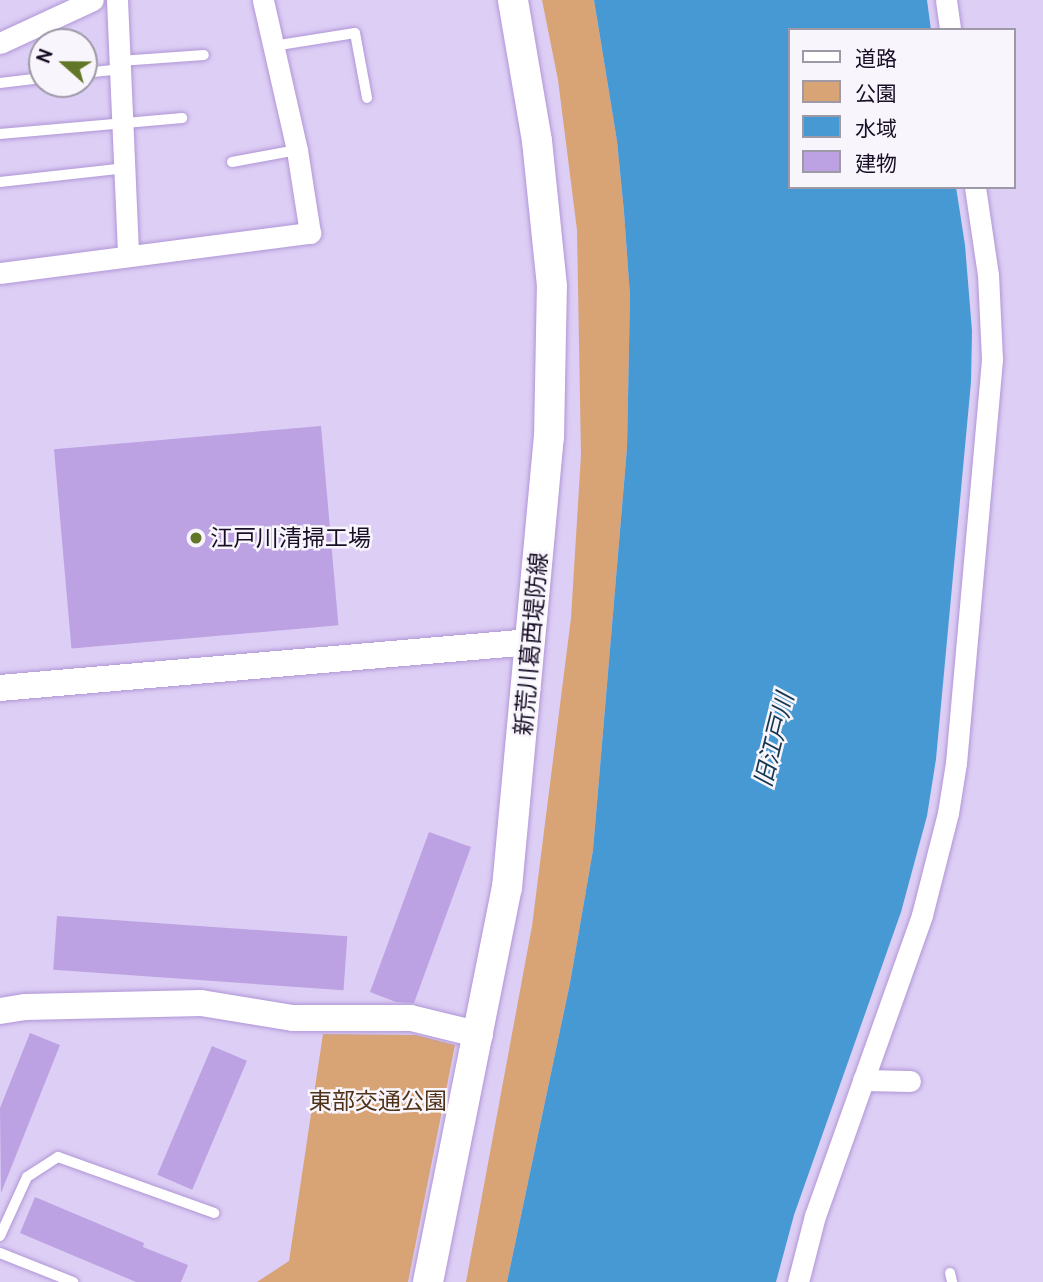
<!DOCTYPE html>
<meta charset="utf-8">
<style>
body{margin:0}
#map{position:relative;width:1043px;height:1282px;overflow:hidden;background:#ddcef5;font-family:Cabin,"Noto Sans JP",sans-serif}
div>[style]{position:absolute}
.green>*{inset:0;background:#d8a475}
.water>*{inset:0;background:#4799d3}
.building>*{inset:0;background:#bca2e2;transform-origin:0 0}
.roads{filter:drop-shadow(0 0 2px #b096d6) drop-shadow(0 0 2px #b096d6)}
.service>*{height:10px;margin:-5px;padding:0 5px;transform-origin:5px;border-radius:5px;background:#fff}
.minor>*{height:21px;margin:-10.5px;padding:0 10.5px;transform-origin:10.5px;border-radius:10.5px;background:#fff}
.tertiary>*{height:26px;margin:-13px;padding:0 13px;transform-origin:13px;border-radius:13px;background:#fff}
.secondary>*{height:30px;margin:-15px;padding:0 15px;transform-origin:15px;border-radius:15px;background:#fff}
.dots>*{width:19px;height:19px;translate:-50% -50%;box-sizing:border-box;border:4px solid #f8f5fc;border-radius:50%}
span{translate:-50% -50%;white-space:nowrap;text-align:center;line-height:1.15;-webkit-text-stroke:5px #f8f5fc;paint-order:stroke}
.poi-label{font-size:23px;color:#180e25}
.left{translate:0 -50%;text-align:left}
.street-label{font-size:23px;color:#180e25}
.park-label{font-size:23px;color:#503317}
.water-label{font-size:24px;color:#13354e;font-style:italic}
.legend{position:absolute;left:788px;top:28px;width:228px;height:161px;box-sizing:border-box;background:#f8f5fc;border:2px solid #9e99a6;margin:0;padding:9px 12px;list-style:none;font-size:21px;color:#180e25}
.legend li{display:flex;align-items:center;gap:14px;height:35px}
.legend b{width:35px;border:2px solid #9e99a6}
.north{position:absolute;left:28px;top:28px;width:70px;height:70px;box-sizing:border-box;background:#f8f5fc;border:2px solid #9e99a6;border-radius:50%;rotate:291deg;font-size:19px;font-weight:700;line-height:28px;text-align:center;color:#180e25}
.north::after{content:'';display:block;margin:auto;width:24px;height:32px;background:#617626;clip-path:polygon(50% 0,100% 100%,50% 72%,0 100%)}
</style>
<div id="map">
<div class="green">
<div style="clip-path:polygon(542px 0,594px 0,617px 141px,624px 212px,630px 296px,627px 448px,593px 850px,570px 983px,507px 1282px,466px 1282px,532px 926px,571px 618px,581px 455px,577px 230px,558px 80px)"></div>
<div style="clip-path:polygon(323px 1034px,416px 1035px,455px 1045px,408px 1282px,257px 1282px,289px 1261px)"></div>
</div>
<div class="water">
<div style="clip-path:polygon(594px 0,927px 0,931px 30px,789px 30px,789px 187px,956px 187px,965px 245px,972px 331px,971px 382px,936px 759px,927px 816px,901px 912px,794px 1215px,776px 1282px,507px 1282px,570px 983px,593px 850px,627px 448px,630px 296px,624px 212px,617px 141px)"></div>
</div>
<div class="building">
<div style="left:321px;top:426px;width:200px;height:268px;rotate:85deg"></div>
<div style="clip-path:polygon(429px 832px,471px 847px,414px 1003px,396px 1002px,370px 992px)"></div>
<div style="left:57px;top:916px;width:291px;height:54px;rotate:4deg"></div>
<div style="clip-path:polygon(30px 1033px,60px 1045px,1px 1193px,0 1108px)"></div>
<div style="left:212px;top:1046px;width:38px;height:140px;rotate:23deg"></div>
<div style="clip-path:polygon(35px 1197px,144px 1243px,143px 1247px,188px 1265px,181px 1282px,136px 1282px,20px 1233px)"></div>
</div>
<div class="roads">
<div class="service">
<div style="left:273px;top:46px;width:83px;rotate:-9deg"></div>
<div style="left:355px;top:33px;width:66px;rotate:79.5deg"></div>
<div style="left:120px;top:61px;width:84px;rotate:-4.1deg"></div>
<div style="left:84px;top:73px;width:36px;rotate:-6deg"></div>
<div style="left:0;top:83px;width:42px;rotate:-6.8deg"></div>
<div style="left:0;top:134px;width:183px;rotate:-5deg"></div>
<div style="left:232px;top:162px;width:66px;rotate:-10.5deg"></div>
<div style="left:0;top:182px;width:127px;rotate:-6.3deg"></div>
<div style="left:0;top:1236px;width:65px;rotate:-65.4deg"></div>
<div style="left:27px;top:1177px;width:37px;rotate:-33deg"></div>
<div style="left:58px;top:1157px;width:166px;rotate:19.7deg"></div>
<div style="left:0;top:1253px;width:79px;rotate:21.7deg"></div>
<div style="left:950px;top:1273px;width:9px;rotate:77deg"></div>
</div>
<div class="minor">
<div style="left:117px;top:0;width:256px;rotate:87.5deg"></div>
<div style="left:946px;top:0;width:30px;rotate:82deg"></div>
<div style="left:0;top:43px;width:102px;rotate:-24.8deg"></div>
<div style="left:0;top:273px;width:313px;rotate:-7.4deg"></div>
<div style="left:310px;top:233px;width:84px;rotate:-98.9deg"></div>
<div style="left:297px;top:150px;width:154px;rotate:-102.8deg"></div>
<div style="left:863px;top:1080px;width:47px;rotate:1.2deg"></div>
<div style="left:798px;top:1282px;width:68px;rotate:-75.6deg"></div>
<div style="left:815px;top:1216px;width:319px;rotate:-70.4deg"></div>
<div style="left:922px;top:915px;width:105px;rotate:-75.7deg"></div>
<div style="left:948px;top:813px;width:51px;rotate:-80.9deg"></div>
<div style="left:956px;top:763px;width:406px;rotate:-84.9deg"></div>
<div style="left:992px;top:359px;width:84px;rotate:-92.7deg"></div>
<div style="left:988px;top:275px;width:89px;rotate:-98.4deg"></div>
</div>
<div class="tertiary">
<div style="left:0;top:688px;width:532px;rotate:-4.96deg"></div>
<div style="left:0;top:1011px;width:26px;rotate:-9deg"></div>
<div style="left:26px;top:1007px;width:175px;rotate:-1.3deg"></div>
<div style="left:201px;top:1003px;width:93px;rotate:9.3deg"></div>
<div style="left:293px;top:1018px;width:118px"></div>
<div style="left:411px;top:1018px;width:71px;rotate:13.8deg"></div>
</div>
<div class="secondary">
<div style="left:428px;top:1282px;width:402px;rotate:-78.7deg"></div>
<div style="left:507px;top:888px;width:452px;rotate:-84.7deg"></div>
<div style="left:549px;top:438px;width:152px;rotate:-88.9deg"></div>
<div style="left:552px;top:286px;width:146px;rotate:-95.9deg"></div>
<div style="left:537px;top:141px;width:143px;rotate:-99.7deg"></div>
</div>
</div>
<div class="dots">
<div style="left:196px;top:538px;background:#617626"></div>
</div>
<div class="poi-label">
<span class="left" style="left:210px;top:538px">江戸川清掃工場</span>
</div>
<div class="street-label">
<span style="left:531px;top:644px;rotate:-85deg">新荒川葛西堤防線</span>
</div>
<div class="park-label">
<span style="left:378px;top:1101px">東部交通公園</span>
</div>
<div class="water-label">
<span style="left:774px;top:740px;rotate:-76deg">旧江戸川</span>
</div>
<ul class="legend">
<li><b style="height:9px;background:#fff"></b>道路</li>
<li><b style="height:19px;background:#d8a475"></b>公園</li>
<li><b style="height:19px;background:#4799d3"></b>水域</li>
<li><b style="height:19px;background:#bca2e2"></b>建物</li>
</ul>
<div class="north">N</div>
</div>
